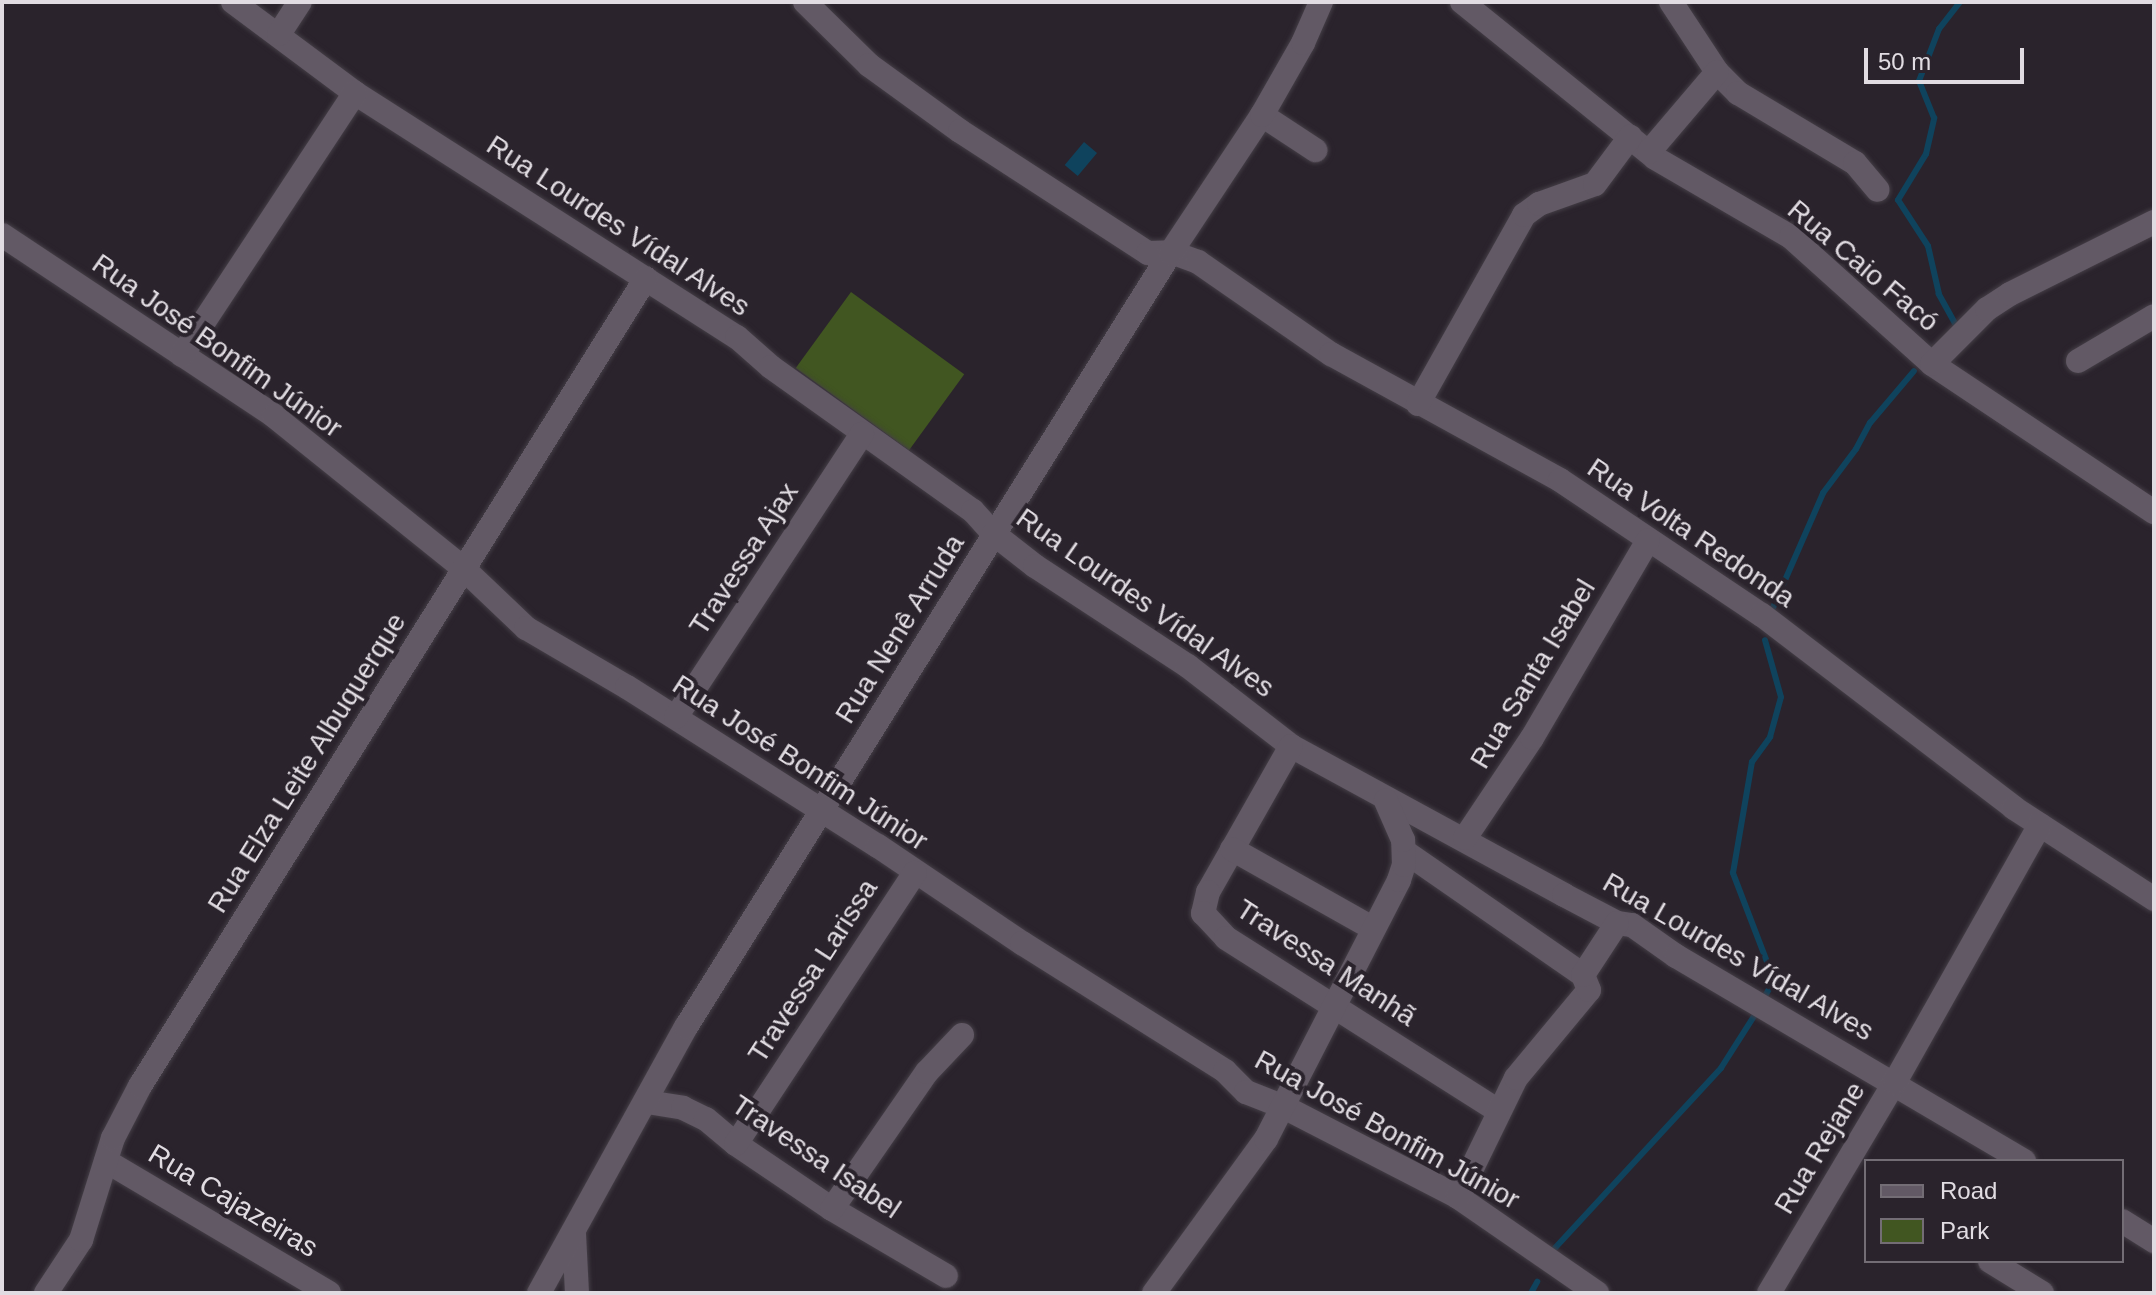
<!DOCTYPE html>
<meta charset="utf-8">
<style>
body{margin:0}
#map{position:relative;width:2156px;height:1295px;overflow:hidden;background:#2a232c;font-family:Helvetica,sans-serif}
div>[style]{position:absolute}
.green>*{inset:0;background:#415621;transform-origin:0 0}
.water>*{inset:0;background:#0f435d;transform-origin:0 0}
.stream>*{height:6px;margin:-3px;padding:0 3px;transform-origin:3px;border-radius:3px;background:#0f435d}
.roads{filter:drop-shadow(0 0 2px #443e46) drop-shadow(0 0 2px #443e46)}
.street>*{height:24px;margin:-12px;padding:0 12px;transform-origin:12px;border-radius:12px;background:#625965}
span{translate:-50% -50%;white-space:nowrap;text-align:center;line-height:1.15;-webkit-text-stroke:8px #2a232c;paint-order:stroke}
.street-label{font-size:28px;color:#e1dce2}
.frame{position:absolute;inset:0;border:4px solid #e1dce2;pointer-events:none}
.legend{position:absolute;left:1864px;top:1159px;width:260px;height:104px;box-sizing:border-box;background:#2a232c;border:2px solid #736d75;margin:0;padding:10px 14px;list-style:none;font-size:24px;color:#e1dce2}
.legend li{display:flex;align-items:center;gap:16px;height:40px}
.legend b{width:40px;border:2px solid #736d75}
.scale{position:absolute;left:1864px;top:48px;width:160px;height:36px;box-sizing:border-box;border:4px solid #e1dce2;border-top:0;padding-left:10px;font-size:24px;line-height:28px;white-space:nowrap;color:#e1dce2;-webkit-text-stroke:6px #2a232c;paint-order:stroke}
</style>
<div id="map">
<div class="green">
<div style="left:851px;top:292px;width:140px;height:94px;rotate:36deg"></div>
</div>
<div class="water">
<div style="left:1084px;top:142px;width:17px;height:30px;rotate:40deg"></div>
</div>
<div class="stream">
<div style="left:1957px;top:327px;width:38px;rotate:-119deg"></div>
<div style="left:1939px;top:294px;width:49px;rotate:-102.9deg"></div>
<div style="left:1928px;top:246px;width:55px;rotate:-123.1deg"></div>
<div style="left:1898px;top:200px;width:54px;rotate:-58.7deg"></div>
<div style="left:1926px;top:154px;width:37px;rotate:-77deg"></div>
<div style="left:1934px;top:118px;width:40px;rotate:-112deg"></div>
<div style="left:1919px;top:81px;width:56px;rotate:-69deg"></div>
<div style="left:1939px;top:29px;width:34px;rotate:-52deg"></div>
<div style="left:1772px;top:610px;width:128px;rotate:-66.4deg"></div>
<div style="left:1823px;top:493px;width:55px;rotate:-53.1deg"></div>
<div style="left:1856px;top:449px;width:30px;rotate:-62deg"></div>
<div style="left:1870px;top:423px;width:68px;rotate:-49.8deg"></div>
<div style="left:1764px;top:998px;width:21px;rotate:-61deg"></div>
<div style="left:1774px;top:980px;width:115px;rotate:-111deg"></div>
<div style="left:1733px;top:873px;width:113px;rotate:-80.3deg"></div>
<div style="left:1752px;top:762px;width:31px;rotate:-54deg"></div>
<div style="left:1770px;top:737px;width:41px;rotate:-74.6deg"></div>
<div style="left:1781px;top:697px;width:59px;rotate:-105.7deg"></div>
<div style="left:1555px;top:1248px;width:245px;rotate:-47.3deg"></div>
<div style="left:1721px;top:1068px;width:69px;rotate:-57.5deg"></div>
<div style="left:1531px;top:1293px;width:13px;rotate:-61deg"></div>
</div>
<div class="roads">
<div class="street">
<div style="left:233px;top:2px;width:152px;rotate:36.7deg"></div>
<div style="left:355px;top:93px;width:453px;rotate:32.6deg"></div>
<div style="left:737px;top:337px;width:45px;rotate:41.4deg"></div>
<div style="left:771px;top:367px;width:248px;rotate:35.5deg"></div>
<div style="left:973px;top:511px;width:31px;rotate:48deg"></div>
<div style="left:994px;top:534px;width:52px;rotate:38deg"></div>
<div style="left:1035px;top:566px;width:183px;rotate:33.2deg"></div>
<div style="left:1188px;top:666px;width:130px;rotate:37.8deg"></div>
<div style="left:1291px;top:746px;width:311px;rotate:28.6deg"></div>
<div style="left:1564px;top:895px;width:60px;rotate:27.8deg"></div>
<div style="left:1617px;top:923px;width:15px;rotate:8deg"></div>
<div style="left:1632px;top:925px;width:54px;rotate:35.2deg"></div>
<div style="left:1676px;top:956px;width:404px;rotate:30.5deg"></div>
<div style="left:805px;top:2px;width:90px;rotate:44.5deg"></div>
<div style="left:869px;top:65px;width:112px;rotate:36deg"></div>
<div style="left:960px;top:131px;width:224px;rotate:33deg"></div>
<div style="left:1148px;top:253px;width:23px;rotate:-2deg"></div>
<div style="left:1171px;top:252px;width:29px;rotate:20deg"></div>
<div style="left:1198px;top:262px;width:162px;rotate:34.7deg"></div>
<div style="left:1331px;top:354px;width:261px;rotate:28.8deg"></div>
<div style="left:1560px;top:480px;width:243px;rotate:33.8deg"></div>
<div style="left:1762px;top:615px;width:317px;rotate:37.4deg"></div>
<div style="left:2014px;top:808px;width:167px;rotate:33deg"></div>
<div style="left:1462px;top:2px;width:248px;rotate:38.9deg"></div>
<div style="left:1655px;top:158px;width:157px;rotate:30.2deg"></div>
<div style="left:1791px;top:237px;width:190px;rotate:42deg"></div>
<div style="left:1932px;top:364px;width:267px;rotate:33.7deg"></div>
<div style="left:1671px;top:2px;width:84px;rotate:56.7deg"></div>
<div style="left:1717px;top:72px;width:30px;rotate:45deg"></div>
<div style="left:1738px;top:93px;width:136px;rotate:30.9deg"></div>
<div style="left:1855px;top:163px;width:35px;rotate:50deg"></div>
<div style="left:279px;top:34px;width:38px;rotate:-57deg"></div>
<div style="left:1262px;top:115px;width:64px;rotate:33.4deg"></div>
<div style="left:1649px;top:152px;width:105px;rotate:-49.6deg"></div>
<div style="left:2px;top:235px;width:327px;rotate:33.6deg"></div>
<div style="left:274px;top:416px;width:244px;rotate:38.8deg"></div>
<div style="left:464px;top:569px;width:86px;rotate:43.6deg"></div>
<div style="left:526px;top:628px;width:117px;rotate:30.3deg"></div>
<div style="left:627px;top:687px;width:297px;rotate:32.4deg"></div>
<div style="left:878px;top:846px;width:174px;rotate:34deg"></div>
<div style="left:1022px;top:943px;width:240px;rotate:32.2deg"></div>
<div style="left:1225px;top:1071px;width:30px;rotate:45deg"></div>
<div style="left:1246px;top:1092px;width:41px;rotate:21.5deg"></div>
<div style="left:1284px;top:1107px;width:196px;rotate:27.3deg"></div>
<div style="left:1458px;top:1197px;width:169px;rotate:34.6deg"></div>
<div style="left:182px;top:355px;width:314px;rotate:-56.6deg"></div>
<div style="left:2078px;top:361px;width:88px;rotate:-30.6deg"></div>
<div style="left:1932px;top:364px;width:78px;rotate:-45deg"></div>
<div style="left:1987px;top:309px;width:27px;rotate:-33deg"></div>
<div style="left:2010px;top:294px;width:161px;rotate:-26.6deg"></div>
<div style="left:1418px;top:404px;width:217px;rotate:-60.7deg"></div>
<div style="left:1524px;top:215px;width:19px;rotate:-36deg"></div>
<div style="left:1539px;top:204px;width:59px;rotate:-19.7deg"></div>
<div style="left:1595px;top:184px;width:59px;rotate:-53.3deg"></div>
<div style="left:676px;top:717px;width:339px;rotate:-56.7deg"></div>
<div style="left:1291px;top:746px;width:168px;rotate:119.6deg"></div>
<div style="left:1208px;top:892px;width:22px;rotate:103deg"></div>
<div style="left:1203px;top:913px;width:34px;rotate:47deg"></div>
<div style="left:1226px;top:938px;width:323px;rotate:32.4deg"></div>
<div style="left:1465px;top:838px;width:120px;rotate:-56.2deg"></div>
<div style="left:1532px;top:738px;width:229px;rotate:-59.6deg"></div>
<div style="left:1232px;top:849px;width:161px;rotate:29.4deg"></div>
<div style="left:1404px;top:851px;width:218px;rotate:34.7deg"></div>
<div style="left:647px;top:1102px;width:36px;rotate:9deg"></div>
<div style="left:683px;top:1108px;width:25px;rotate:26deg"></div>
<div style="left:706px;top:1119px;width:39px;rotate:40deg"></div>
<div style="left:736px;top:1144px;width:116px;rotate:34.1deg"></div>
<div style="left:832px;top:1209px;width:132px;rotate:30.4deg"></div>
<div style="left:736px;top:1144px;width:325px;rotate:-56.6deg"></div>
<div style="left:106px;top:1161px;width:259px;rotate:30.6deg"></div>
<div style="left:1458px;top:1197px;width:132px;rotate:-64deg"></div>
<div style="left:1516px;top:1078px;width:114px;rotate:-50.3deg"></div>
<div style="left:1589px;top:990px;width:16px;rotate:-112deg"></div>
<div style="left:1583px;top:975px;width:62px;rotate:-56.8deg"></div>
<div style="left:832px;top:1209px;width:167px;rotate:-55.3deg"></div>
<div style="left:927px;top:1072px;width:51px;rotate:-46.6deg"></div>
<div style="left:2122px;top:1221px;width:38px;rotate:32deg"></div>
<div style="left:574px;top:1234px;width:59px;rotate:87.1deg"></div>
<div style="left:1990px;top:1261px;width:61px;rotate:31.6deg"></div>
<div style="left:46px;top:1293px;width:64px;rotate:-56.6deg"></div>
<div style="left:81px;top:1240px;width:107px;rotate:-72.6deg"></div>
<div style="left:113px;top:1138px;width:59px;rotate:-62.6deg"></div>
<div style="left:140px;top:1086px;width:953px;rotate:-57.94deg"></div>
<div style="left:539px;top:1293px;width:304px;rotate:-61.1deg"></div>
<div style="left:686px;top:1027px;width:914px;rotate:-57.96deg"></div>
<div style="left:1171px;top:252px;width:164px;rotate:-56.4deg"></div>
<div style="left:1262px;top:115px;width:83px;rotate:-60.3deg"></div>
<div style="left:1303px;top:43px;width:45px;rotate:-66.3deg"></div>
<div style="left:1154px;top:1293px;width:190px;rotate:-54deg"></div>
<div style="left:1266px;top:1139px;width:291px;rotate:-62.8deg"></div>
<div style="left:1399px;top:880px;width:16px;rotate:-72deg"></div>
<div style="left:1404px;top:865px;width:25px;rotate:-92deg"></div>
<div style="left:1403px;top:840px;width:43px;rotate:-113.6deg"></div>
<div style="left:1769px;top:1293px;width:246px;rotate:-59.2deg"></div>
<div style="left:1895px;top:1082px;width:295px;rotate:-60.6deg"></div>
</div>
</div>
<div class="street-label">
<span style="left:618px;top:226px;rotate:33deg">Rua Lourdes Vídal Alves</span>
<span style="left:1863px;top:266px;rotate:40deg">Rua Caio Facó</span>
<span style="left:217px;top:346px;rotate:35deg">Rua José Bonfim Júnior</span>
<span style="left:1691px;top:533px;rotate:34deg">Rua Volta Redonda</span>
<span style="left:744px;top:559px;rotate:-57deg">Travessa Ajax</span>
<span style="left:1145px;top:603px;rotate:35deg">Rua Lourdes Vídal Alves</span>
<span style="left:900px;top:629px;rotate:-58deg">Rua Nenê Arruda</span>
<span style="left:1533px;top:674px;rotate:-59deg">Rua Santa Isabel</span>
<span style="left:307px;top:763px;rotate:-58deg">Rua Elza Leite Albuquerque</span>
<span style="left:800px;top:763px;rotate:33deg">Rua José Bonfim Júnior</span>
<span style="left:1738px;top:957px;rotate:30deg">Rua Lourdes Vídal Alves</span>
<span style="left:1326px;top:963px;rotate:33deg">Travessa Manhã</span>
<span style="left:813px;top:971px;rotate:-57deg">Travessa Larissa</span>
<span style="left:1387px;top:1130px;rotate:29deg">Rua José Bonfim Júnior</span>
<span style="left:1820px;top:1148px;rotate:-59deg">Rua Rejane</span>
<span style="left:816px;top:1157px;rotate:34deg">Travessa Isabel</span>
<span style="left:233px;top:1201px;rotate:31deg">Rua Cajazeiras</span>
</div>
<div class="frame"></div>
<ul class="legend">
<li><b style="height:10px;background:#625965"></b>Road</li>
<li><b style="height:22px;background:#415621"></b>Park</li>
</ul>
<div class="scale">50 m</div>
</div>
